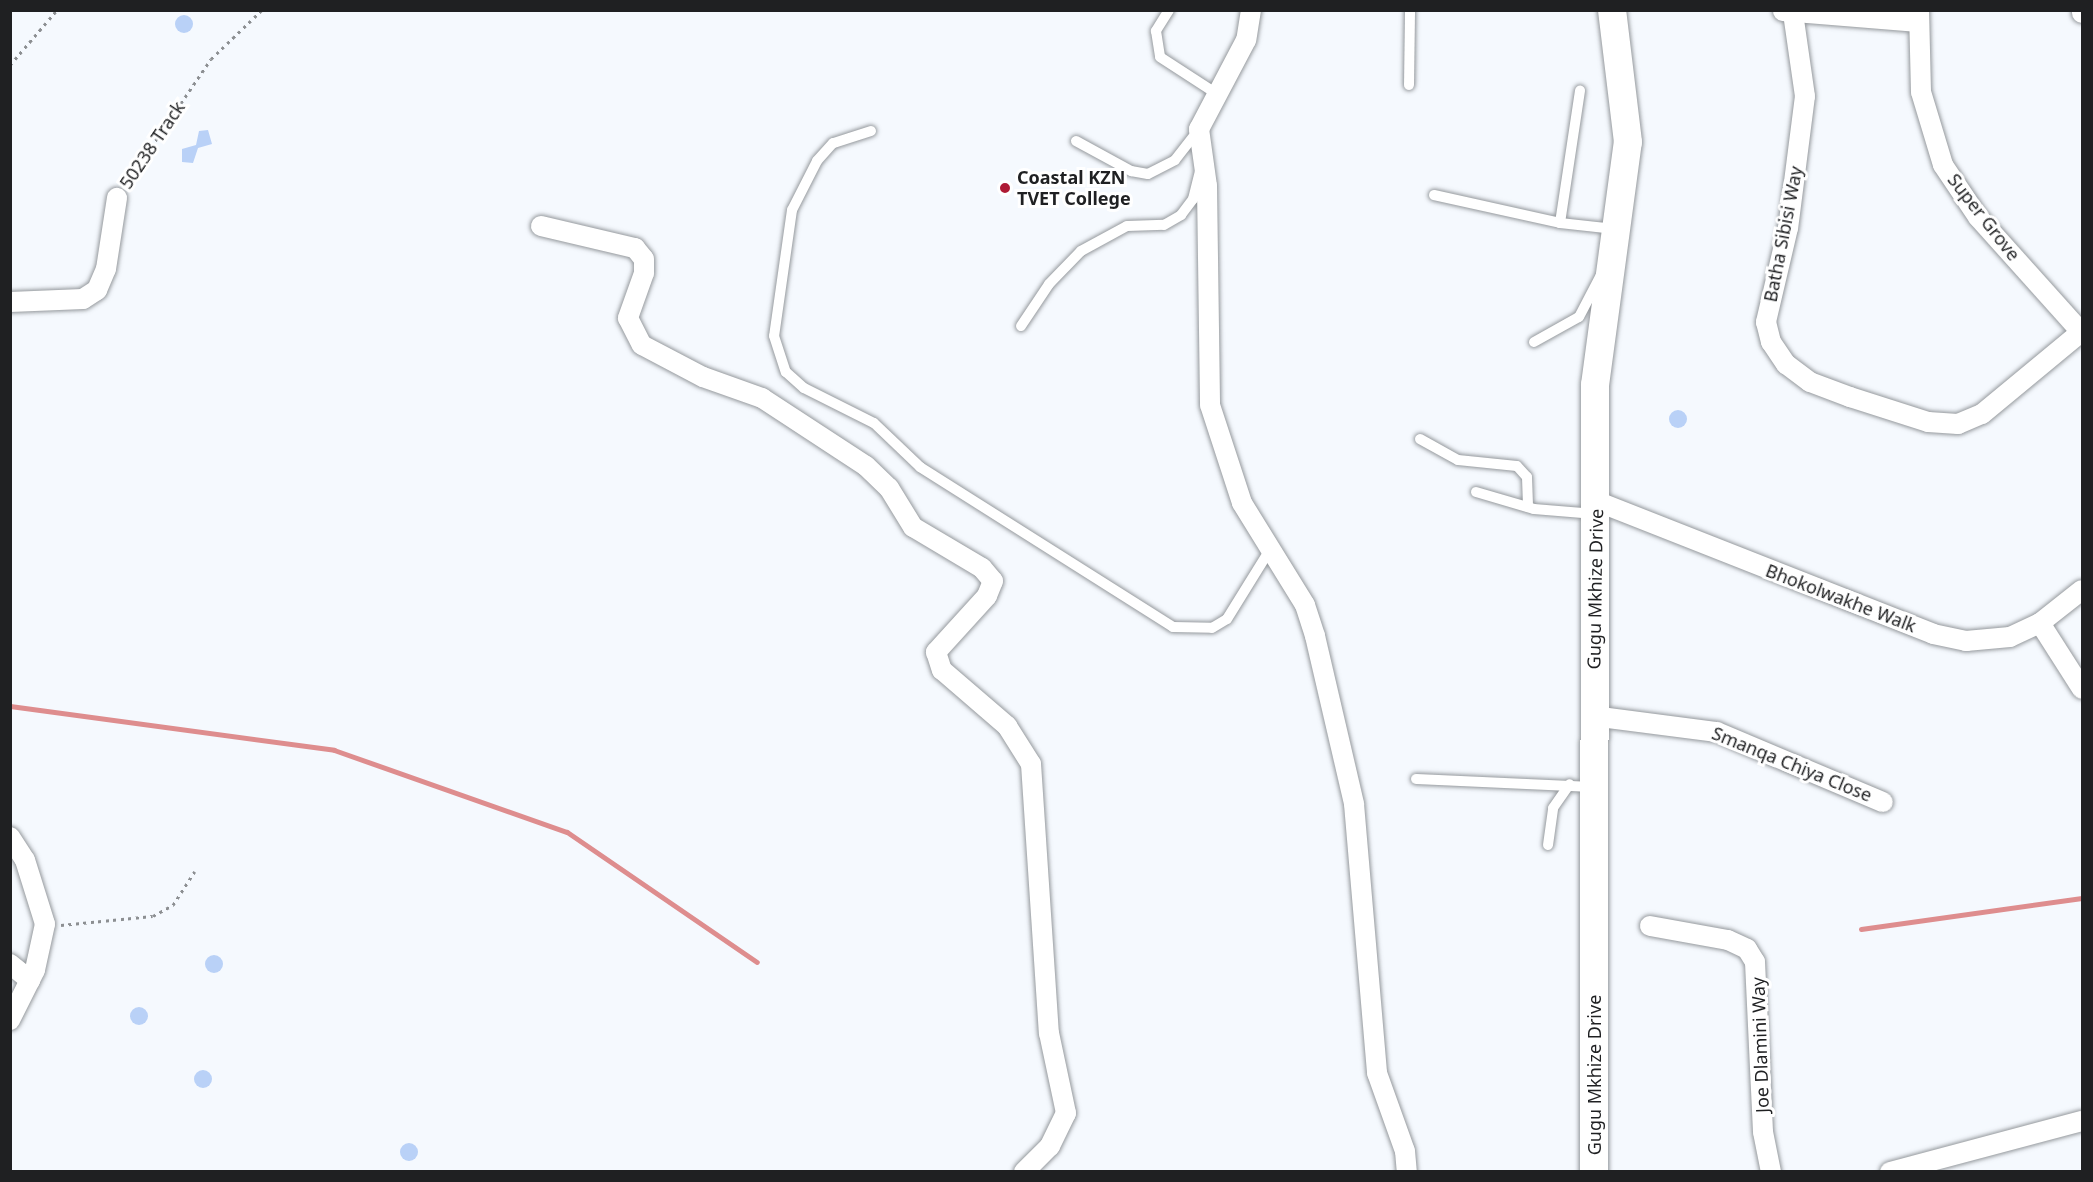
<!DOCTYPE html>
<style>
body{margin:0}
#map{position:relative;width:2093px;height:1182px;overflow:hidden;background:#f5f9fe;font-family:"Noto Sans",sans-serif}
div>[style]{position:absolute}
.stream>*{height:5px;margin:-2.5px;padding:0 2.5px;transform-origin:2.5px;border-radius:2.5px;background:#de8d8e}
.building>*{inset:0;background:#b9d1f7}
.round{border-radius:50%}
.path>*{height:3px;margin-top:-1.5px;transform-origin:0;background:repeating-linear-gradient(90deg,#8c8f92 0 3px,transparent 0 7.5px)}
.roads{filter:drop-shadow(0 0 2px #95999d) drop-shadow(0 0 2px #95999d)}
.lane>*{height:10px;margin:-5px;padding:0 5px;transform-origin:5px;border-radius:5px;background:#fff}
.street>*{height:20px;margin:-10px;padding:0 10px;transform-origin:10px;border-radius:10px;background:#fff}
.secondary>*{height:28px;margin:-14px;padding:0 14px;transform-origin:14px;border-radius:14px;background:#fff}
.dots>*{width:16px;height:16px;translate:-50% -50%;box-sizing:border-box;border:3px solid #fff;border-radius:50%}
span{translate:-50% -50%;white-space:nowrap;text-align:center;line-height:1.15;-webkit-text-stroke:6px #fff;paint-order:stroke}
.street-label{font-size:18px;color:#1f2022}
.poi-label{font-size:18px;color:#1f2022;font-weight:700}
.left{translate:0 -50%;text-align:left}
.frame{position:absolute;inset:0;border:12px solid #1f2022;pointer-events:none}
</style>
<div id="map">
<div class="stream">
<div style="left:10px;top:706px;width:327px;rotate:7.7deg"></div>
<div style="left:334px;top:750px;width:247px;rotate:19.4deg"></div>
<div style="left:567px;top:832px;width:230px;rotate:34.4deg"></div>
<div style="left:1861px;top:929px;width:223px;rotate:-8deg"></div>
</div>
<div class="building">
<div class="round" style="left:175px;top:15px;width:18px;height:18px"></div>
<div style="clip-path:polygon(208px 130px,212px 144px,198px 148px,193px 163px,182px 162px,182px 149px,196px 145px,199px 131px)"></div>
<div class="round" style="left:1669px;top:410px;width:18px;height:18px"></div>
<div class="round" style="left:205px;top:955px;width:18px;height:18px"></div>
<div class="round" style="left:130px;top:1007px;width:18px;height:18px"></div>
<div class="round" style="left:194px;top:1070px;width:18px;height:18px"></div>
<div class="round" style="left:400px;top:1143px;width:18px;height:18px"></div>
</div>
<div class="path">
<div style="left:10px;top:65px;width:72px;rotate:-49.5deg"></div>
<div style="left:126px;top:184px;width:151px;rotate:-55.8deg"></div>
<div style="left:211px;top:59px;width:71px;rotate:-43.9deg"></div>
<div style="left:61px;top:925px;width:92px;rotate:-5.6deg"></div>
<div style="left:153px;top:916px;width:23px;rotate:-29deg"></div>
<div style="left:173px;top:905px;width:40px;rotate:-57.1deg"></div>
</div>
<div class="roads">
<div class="lane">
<div style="left:1169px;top:10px;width:25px;rotate:122deg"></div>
<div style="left:1156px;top:31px;width:26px;rotate:81deg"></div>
<div style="left:1160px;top:57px;width:68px;rotate:33deg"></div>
<div style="left:1409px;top:85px;width:75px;rotate:-89.2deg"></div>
<div style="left:871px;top:131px;width:40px;rotate:162deg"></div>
<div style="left:833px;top:143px;width:24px;rotate:132deg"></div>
<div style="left:817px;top:161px;width:55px;rotate:117deg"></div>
<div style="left:792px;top:210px;width:127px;rotate:98.1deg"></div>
<div style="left:774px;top:336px;width:38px;rotate:72deg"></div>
<div style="left:786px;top:372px;width:24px;rotate:42deg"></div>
<div style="left:804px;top:388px;width:78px;rotate:26.6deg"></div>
<div style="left:874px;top:423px;width:64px;rotate:43.7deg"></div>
<div style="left:920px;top:467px;width:299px;rotate:32.3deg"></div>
<div style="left:1173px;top:627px;width:39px;rotate:1deg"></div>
<div style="left:1212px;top:628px;width:17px;rotate:-31deg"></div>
<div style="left:1227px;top:619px;width:78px;rotate:-58.2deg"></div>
<div style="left:1076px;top:141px;width:63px;rotate:28.6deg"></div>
<div style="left:1131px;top:171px;width:17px;rotate:10deg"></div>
<div style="left:1148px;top:174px;width:30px;rotate:-27deg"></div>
<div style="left:1175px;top:160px;width:39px;rotate:-52deg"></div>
<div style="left:1434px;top:195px;width:129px;rotate:12.5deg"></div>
<div style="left:1560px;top:223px;width:55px;rotate:6.2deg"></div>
<div style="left:1560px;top:223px;width:134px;rotate:-81.4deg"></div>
<div style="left:1021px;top:326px;width:50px;rotate:-56.3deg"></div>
<div style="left:1049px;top:284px;width:46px;rotate:-45.9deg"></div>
<div style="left:1081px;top:251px;width:52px;rotate:-28.5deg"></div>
<div style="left:1127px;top:226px;width:37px;rotate:-2deg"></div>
<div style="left:1164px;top:225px;width:20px;rotate:-30deg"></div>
<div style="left:1181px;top:215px;width:20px;rotate:-53deg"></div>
<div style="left:1193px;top:199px;width:29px;rotate:-76deg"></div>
<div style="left:1534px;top:342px;width:51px;rotate:-29.1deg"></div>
<div style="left:1579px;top:317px;width:47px;rotate:-62.4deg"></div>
<div style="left:1420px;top:439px;width:43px;rotate:28.9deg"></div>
<div style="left:1458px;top:460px;width:59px;rotate:5.8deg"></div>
<div style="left:1517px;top:466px;width:15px;rotate:48deg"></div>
<div style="left:1527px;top:477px;width:30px;rotate:88deg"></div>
<div style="left:1476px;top:492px;width:60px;rotate:16.3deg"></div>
<div style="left:1534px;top:509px;width:61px;rotate:4.7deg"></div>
<div style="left:1416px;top:779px;width:177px;rotate:2.6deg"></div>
<div style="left:1548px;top:845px;width:37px;rotate:-82deg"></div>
<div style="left:1553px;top:808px;width:29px;rotate:-55deg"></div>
</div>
<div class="street">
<div style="left:1251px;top:10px;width:30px;rotate:99deg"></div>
<div style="left:1246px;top:40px;width:101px;rotate:117.8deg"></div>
<div style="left:1199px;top:129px;width:58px;rotate:82deg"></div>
<div style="left:1207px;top:186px;width:219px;rotate:89.2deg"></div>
<div style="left:1210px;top:405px;width:103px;rotate:71.9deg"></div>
<div style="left:1242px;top:503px;width:120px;rotate:58.3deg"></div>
<div style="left:1305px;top:605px;width:33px;rotate:72deg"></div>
<div style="left:1315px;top:636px;width:172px;rotate:76.9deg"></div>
<div style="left:1354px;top:804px;width:270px;rotate:85.1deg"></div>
<div style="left:1377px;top:1073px;width:83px;rotate:70.3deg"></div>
<div style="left:1405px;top:1151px;width:21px;rotate:85deg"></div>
<div style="left:1919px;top:10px;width:82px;rotate:88.6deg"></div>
<div style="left:1921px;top:92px;width:76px;rotate:73.2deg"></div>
<div style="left:1943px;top:165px;width:63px;rotate:56.1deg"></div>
<div style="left:1978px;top:217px;width:156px;rotate:48.1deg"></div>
<div style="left:2082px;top:10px;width:3px;rotate:90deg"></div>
<div style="left:1783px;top:11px;width:133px;rotate:4.7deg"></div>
<div style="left:1793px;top:13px;width:84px;rotate:81.8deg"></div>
<div style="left:1805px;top:96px;width:133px;rotate:97.3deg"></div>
<div style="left:1788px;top:228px;width:97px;rotate:103.2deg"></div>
<div style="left:1766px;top:322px;width:21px;rotate:76deg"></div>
<div style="left:1771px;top:342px;width:27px;rotate:56deg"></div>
<div style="left:1786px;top:364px;width:30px;rotate:37deg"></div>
<div style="left:1810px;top:382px;width:43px;rotate:20.6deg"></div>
<div style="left:1850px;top:397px;width:82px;rotate:17.8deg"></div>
<div style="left:1928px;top:422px;width:30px;rotate:4deg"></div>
<div style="left:1958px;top:424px;width:26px;rotate:-23deg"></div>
<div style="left:1982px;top:414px;width:129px;rotate:-39.6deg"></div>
<div style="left:541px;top:226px;width:97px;rotate:13.2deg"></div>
<div style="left:635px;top:248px;width:14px;rotate:51deg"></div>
<div style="left:644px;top:259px;width:14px;rotate:90deg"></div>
<div style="left:644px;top:273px;width:48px;rotate:109.6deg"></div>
<div style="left:628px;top:318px;width:30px;rotate:63deg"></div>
<div style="left:642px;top:345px;width:69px;rotate:27.7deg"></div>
<div style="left:703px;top:377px;width:63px;rotate:19.6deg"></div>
<div style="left:762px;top:398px;width:124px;rotate:33.2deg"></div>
<div style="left:866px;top:466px;width:32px;rotate:44deg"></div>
<div style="left:889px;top:488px;width:46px;rotate:58.4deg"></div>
<div style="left:913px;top:527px;width:80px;rotate:30.7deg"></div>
<div style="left:982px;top:568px;width:17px;rotate:50deg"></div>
<div style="left:993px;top:581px;width:16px;rotate:112deg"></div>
<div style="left:987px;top:596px;width:76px;rotate:132.3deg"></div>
<div style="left:936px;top:652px;width:19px;rotate:72deg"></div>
<div style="left:942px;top:670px;width:86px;rotate:40.7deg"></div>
<div style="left:1007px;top:726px;width:45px;rotate:57.7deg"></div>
<div style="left:1031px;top:764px;width:270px;rotate:86.2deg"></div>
<div style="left:1049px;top:1033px;width:82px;rotate:78deg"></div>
<div style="left:1066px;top:1113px;width:37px;rotate:116deg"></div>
<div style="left:1050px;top:1146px;width:37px;rotate:135deg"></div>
<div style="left:10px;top:302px;width:73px;rotate:-2.4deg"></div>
<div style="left:83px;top:299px;width:17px;rotate:-33deg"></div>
<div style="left:97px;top:290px;width:23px;rotate:-67deg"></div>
<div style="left:106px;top:269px;width:72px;rotate:-81.2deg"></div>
<div style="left:1596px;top:501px;width:362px;rotate:21.5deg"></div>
<div style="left:1933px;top:634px;width:34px;rotate:12deg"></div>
<div style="left:1966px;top:641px;width:44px;rotate:-5.2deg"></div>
<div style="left:2010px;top:637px;width:33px;rotate:-25deg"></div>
<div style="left:2040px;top:623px;width:53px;rotate:-38.2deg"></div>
<div style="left:2040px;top:623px;width:78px;rotate:57.5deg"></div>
<div style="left:1593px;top:716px;width:125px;rotate:7.4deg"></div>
<div style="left:1717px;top:732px;width:180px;rotate:22.9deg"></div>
<div style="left:10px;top:837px;width:27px;rotate:57deg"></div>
<div style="left:25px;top:860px;width:67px;rotate:72.6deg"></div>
<div style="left:45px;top:924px;width:47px;rotate:102.3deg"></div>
<div style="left:35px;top:970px;width:56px;rotate:116.6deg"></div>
<div style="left:1650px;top:926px;width:79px;rotate:10.2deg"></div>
<div style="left:1728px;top:940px;width:21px;rotate:25deg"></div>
<div style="left:1747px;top:949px;width:15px;rotate:58deg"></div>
<div style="left:1755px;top:962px;width:170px;rotate:87.3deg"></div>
<div style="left:1763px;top:1132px;width:41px;rotate:78.7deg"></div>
<div style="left:10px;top:964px;width:26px;rotate:39deg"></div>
<div style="left:1890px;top:1172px;width:199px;rotate:-14.9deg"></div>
</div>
<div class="secondary">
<div style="left:1594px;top:1172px;width:787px;rotate:-89.93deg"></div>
<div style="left:1595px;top:385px;width:245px;rotate:-82.3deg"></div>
<div style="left:1628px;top:142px;width:133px;rotate:-96.9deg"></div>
</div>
</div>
<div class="dots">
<div style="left:1005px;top:188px;background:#ae1a34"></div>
</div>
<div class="street-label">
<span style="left:152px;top:145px;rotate:-56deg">50238 Track</span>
<span style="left:1984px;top:217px;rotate:52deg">Super Grove</span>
<span style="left:1783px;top:234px;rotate:-79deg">Batha Sibisi Way</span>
<span style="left:1595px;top:589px;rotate:-89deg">Gugu Mkhize Drive</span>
<span style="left:1841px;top:598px;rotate:21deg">Bhokolwakhe Walk</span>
<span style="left:1792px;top:764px;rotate:22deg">Smanqa Chiya Close</span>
<span style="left:1760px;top:1045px;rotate:-92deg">Joe Dlamini Way</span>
<span style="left:1594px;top:1075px;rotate:-90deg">Gugu Mkhize Drive</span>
</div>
<div class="poi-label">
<span class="left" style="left:1017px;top:188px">Coastal KZN<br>TVET College</span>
</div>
<div class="frame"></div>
</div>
